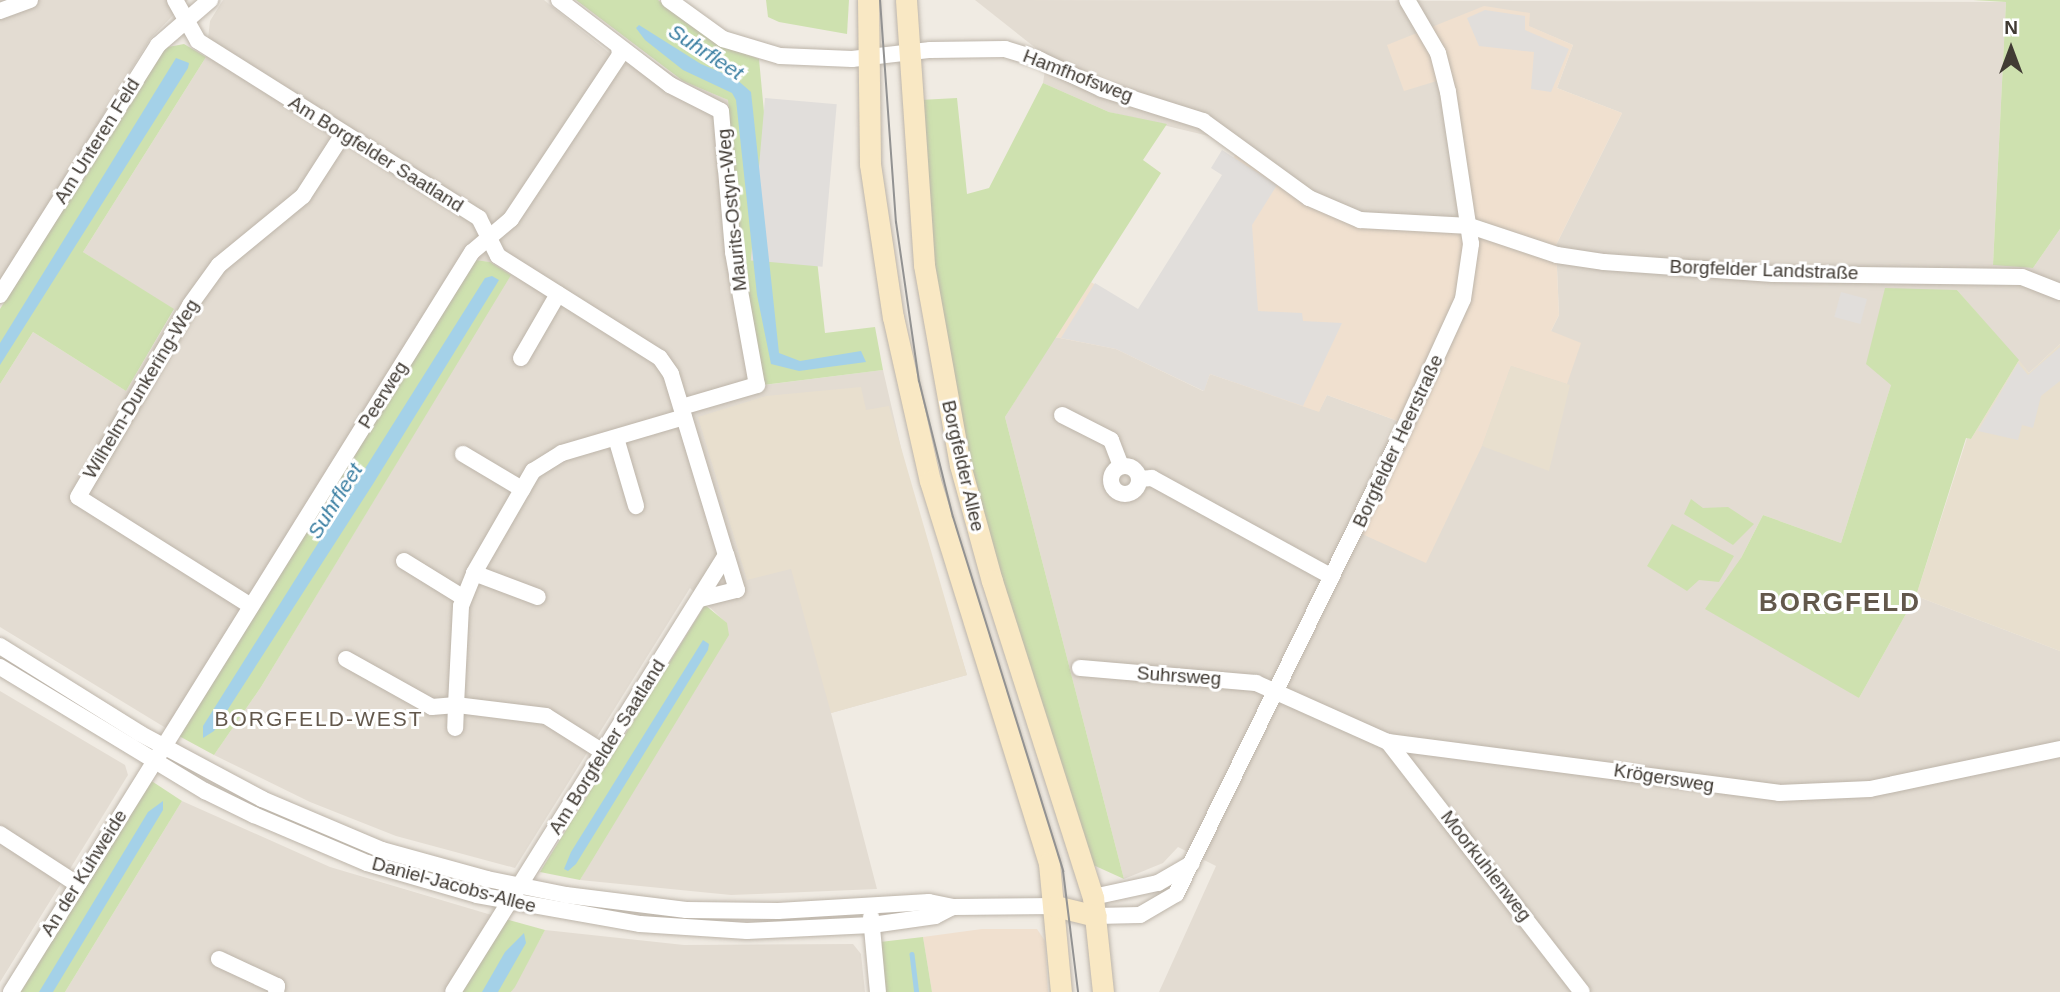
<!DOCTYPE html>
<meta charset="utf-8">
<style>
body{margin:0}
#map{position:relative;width:2060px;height:992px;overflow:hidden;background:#f0ebe3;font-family:Arial,sans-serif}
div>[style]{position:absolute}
.residential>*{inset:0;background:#e3dcd2}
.commercial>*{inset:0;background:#f0e0cf}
.education>*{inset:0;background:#e8dfce}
.green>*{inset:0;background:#cee1af}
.parking>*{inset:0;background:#e1dedb;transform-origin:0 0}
.water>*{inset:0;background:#a4d1e8}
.stream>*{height:4.5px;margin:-2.25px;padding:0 2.25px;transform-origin:2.25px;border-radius:2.25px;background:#a4d1e8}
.roads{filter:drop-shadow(0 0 2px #bdb5aa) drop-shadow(0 0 2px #bdb5aa)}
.street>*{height:16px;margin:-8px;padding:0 8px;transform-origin:8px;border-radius:8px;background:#fff}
.street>.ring{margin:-8px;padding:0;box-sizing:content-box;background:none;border:16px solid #fff;border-radius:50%}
.secondary>*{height:21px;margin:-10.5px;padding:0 10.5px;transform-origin:10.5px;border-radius:10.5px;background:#f9e8c4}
.tram>*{height:2px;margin:-1px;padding:0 1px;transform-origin:1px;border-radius:1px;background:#929292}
span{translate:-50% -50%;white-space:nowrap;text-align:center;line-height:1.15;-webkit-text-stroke:6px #fff;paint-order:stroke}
.street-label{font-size:19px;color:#413b34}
.water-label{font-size:21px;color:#387da1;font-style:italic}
.neighbourhood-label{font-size:21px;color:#63584c;letter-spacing:2px}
.district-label{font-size:26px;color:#63584c;font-weight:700;letter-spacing:2px}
.north{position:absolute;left:1976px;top:14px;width:70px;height:70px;-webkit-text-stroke:5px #fff;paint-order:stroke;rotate:0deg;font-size:19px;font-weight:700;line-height:28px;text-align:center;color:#413b34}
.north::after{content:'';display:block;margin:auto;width:24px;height:32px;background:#413b34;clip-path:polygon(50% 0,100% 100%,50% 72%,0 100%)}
</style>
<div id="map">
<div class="residential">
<div style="clip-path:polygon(0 0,188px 0,150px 39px,0 282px)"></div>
<div style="clip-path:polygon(223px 0,544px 0,624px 65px,637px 50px,683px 81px,728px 100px,739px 233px,764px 385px,883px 370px,911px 491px,967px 675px,831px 713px,877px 889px,731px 895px,580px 880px,726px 623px,690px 588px,515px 868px,396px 836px,310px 802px,214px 755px,261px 687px,510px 275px,490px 262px,476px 260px,179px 736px,0 627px,0 384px,33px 332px,126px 391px,174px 310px,83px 252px,206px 57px,210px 21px)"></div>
<div style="clip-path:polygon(975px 0,2006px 2px,1993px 264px,2033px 268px,2060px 229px,2060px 344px,2029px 373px,1957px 290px,1891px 385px,1841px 543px,1763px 515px,1741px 558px,1859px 698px,1916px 596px,2060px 651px,2060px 992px,1159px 992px,1216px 866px,1178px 847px,1163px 863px,1124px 879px,1005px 417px,1055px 337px,1116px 349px,1203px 391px,1210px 374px,1319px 411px,1327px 395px,1403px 423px,1511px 366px,1551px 331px,1559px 315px,1556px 245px,1622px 113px,1557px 88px,1573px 45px,1528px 26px,1440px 80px,1467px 224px,1350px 215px,1242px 144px,1109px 112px,1043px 83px,1047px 57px)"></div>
<div style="clip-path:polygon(0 691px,125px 765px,128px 775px,0 982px)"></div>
<div style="clip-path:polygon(182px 801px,330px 867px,505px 919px,460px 992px,65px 992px)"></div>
<div style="clip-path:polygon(545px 930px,684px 945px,853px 944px,861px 954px,865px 992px,511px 992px)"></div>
</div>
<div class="commercial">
<div style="clip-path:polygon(1484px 6px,1530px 13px,1529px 26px,1573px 45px,1557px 88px,1622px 113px,1556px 245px,1559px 315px,1551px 331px,1581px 343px,1567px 384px,1511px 366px,1482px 446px,1426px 563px,1351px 529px,1403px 423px,1327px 395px,1319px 412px,1210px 374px,1204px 391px,1116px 349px,1055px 337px,1091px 282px,1138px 312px,1242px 144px,1350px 215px,1467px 224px,1440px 80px,1404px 91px,1387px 45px)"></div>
<div style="clip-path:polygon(982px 929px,1037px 929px,1045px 941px,1048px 992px,932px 992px,923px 937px)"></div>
</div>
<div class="education">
<div style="clip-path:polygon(2060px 344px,2060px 651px,1916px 596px,1967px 438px,1971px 439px,2019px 360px,2029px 373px)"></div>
<div style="clip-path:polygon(1511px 366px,1570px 385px,1549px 471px,1482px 446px)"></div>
<div style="clip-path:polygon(861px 387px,866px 410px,889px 406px,967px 675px,831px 713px,791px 569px,747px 580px,698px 417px,766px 396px)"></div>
</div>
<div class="green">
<div style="clip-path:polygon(576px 0,658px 0,713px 41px,759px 59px,778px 261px,817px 260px,825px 333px,875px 327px,883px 370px,763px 385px,739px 233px,728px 100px,683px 81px)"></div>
<div style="clip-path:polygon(766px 0,849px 0,847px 34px,779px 22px,768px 17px)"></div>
<div style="clip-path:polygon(1973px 0,2060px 0,2060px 229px,2033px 268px,1993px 265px,2006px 2px)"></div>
<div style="clip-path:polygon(184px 44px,206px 57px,83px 252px,174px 309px,126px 391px,33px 332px,0 384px,0 309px,163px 48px)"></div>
<div style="clip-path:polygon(1043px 83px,1109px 112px,1167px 124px,1143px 160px,1161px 173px,1005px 417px,1124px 879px,1091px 864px,998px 568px,964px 445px,937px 293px,927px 197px,920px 100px,957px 98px,967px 194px,989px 188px)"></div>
<div style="clip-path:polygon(476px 260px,490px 262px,511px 275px,261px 687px,214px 755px,179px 736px)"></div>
<div style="clip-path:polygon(1885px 288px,1957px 290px,2019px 360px,1971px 439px,1966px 438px,1916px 596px,1859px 698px,1705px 609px,1741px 558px,1763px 515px,1841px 543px,1891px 385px,1866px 364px)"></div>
<div style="clip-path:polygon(1691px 499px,1703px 508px,1728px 507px,1754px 524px,1733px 545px,1684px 514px)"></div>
<div style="clip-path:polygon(1672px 524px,1734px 556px,1719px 582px,1699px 580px,1687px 591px,1647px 566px)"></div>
<div style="clip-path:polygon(705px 605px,727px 623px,729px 635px,580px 880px,540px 872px)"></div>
<div style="clip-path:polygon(150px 780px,182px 801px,65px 992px,17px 992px)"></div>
<div style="clip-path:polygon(505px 919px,545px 930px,515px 987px,511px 992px,460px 992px)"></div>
<div style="clip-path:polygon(923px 937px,932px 992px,885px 992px,880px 942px)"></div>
</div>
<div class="parking">
<div style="clip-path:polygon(1485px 10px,1525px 16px,1525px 30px,1569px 49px,1551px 92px,1531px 89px,1534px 52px,1479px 46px,1467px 18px)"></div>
<div style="left:765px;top:98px;width:72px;height:163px;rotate:5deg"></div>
<div style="clip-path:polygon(1222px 150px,1277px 185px,1252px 225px,1258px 311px,1302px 313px,1303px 321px,1342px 323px,1303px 406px,1210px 374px,1204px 391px,1116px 349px,1061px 338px,1095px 283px,1138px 309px,1222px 175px,1211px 168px)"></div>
<div style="left:1841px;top:292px;width:27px;height:26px;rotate:15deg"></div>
<div style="clip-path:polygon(2060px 347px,2060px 381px,2041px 396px,2033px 428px,2022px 425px,2018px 440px,1978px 431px,2018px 363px,2028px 375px)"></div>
</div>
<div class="water">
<div style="clip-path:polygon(639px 25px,701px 64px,735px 78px,751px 92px,779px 353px,800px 361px,861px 351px,866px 362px,799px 371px,771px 364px,757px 295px,736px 100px,732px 93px,683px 70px,645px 40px,636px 28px)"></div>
<div style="clip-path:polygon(176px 58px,189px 63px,188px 68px,0 365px,0 343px)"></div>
<div style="clip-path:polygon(492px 276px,499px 280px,496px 285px,373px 484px,214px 731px,203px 738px,203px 726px,485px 278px)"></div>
<div style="clip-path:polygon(703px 640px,709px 644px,708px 650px,576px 864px,568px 871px,564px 869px,571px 852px)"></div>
<div style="clip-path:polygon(163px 801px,163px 810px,53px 992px,39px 992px,148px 812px)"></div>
<div style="clip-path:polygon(524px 933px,526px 943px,498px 992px,482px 992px,505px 952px)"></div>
</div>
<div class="stream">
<div style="left:912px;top:954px;width:38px;rotate:83deg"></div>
</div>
<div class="roads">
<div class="street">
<div style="left:175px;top:0;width:47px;rotate:60.7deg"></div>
<div style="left:198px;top:41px;width:332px;rotate:32.2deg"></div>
<div style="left:479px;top:218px;width:42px;rotate:63.4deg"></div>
<div style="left:498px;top:256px;width:191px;rotate:32.2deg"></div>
<div style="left:660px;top:358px;width:19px;rotate:55deg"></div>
<div style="left:671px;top:374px;width:189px;rotate:73.1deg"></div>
<div style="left:726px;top:555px;width:515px;rotate:121.99deg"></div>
<div style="left:559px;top:0;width:140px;rotate:37.4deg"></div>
<div style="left:670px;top:85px;width:57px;rotate:27deg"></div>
<div style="left:721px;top:111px;width:142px;rotate:85.1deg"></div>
<div style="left:733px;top:252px;width:135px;rotate:79.8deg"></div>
<div style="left:757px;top:385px;width:78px;rotate:163.7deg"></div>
<div style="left:669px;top:0;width:67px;rotate:35.8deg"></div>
<div style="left:723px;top:39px;width:59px;rotate:16.6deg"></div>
<div style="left:780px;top:56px;width:72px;rotate:2.4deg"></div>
<div style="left:852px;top:59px;width:79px;rotate:-6.6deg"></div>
<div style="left:930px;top:50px;width:75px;rotate:-0.8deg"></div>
<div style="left:1005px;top:49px;width:37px;rotate:17deg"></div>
<div style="left:1040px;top:60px;width:68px;rotate:25.1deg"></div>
<div style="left:1102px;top:89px;width:106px;rotate:17.6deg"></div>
<div style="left:1203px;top:121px;width:131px;rotate:36deg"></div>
<div style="left:1309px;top:198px;width:56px;rotate:23.3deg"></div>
<div style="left:1360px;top:220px;width:110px;rotate:3.1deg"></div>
<div style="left:1470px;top:226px;width:92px;rotate:18.4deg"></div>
<div style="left:1557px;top:255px;width:48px;rotate:8.5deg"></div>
<div style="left:1604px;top:262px;width:169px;rotate:4.1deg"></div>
<div style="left:1773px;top:274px;width:249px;rotate:0.7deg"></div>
<div style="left:2022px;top:277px;width:41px;rotate:21.5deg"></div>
<div style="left:0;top:11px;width:32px;rotate:-20deg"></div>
<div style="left:0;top:295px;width:296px;rotate:-57.7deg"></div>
<div style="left:158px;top:45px;width:69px;rotate:-40.9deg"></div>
<div style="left:521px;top:358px;width:74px;rotate:-60deg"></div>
<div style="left:1062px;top:415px;width:55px;rotate:27deg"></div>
<div style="left:1111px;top:440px;width:28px;rotate:69deg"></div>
<div style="left:616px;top:438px;width:71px;rotate:73.6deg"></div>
<div style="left:463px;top:454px;width:69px;rotate:30.7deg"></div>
<div class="ring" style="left:1111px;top:466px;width:12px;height:12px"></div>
<div style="left:1139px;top:479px;width:13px;rotate:-4deg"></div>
<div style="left:1152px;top:478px;width:205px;rotate:28.8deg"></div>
<div style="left:404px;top:561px;width:70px;rotate:31.7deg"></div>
<div style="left:474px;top:573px;width:68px;rotate:20.6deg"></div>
<div style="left:700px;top:599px;width:38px;rotate:-14deg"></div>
<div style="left:737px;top:590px;width:37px;rotate:-107deg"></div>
<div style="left:251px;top:606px;width:204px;rotate:-147.8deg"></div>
<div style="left:78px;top:497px;width:222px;rotate:-59.7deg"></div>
<div style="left:190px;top:305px;width:49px;rotate:-54.1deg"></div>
<div style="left:219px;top:265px;width:109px;rotate:-39.4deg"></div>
<div style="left:303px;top:196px;width:74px;rotate:-57.2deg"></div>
<div style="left:0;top:646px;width:164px;rotate:32deg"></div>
<div style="left:139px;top:733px;width:140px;rotate:28.2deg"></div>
<div style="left:262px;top:799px;width:130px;rotate:23deg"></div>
<div style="left:382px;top:850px;width:109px;rotate:15.4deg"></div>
<div style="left:487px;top:879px;width:81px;rotate:11.4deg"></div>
<div style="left:566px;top:895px;width:121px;rotate:7.1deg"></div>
<div style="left:686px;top:910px;width:92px;rotate:0.6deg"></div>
<div style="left:778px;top:911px;width:151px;rotate:-3.4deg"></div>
<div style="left:929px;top:902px;width:25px;rotate:12deg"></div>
<div style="left:953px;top:907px;width:102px;rotate:-0.6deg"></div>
<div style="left:346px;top:659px;width:98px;rotate:29.2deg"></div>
<div style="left:432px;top:707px;width:24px;rotate:-5deg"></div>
<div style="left:456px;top:705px;width:23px;rotate:92deg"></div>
<div style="left:0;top:667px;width:240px;rotate:31.2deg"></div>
<div style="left:205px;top:791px;width:55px;rotate:26.1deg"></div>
<div style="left:254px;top:815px;width:123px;rotate:23deg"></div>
<div style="left:367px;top:863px;width:115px;rotate:16.2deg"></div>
<div style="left:477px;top:895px;width:166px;rotate:10.1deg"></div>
<div style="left:640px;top:924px;width:107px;rotate:3.7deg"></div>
<div style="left:747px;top:931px;width:125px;rotate:-2.7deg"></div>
<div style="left:872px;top:925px;width:64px;rotate:-8.1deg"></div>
<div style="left:935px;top:916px;width:20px;rotate:-27deg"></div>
<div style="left:1080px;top:668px;width:177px;rotate:4.9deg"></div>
<div style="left:1256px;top:683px;width:145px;rotate:24.1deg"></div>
<div style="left:1388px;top:742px;width:394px;rotate:7.4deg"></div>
<div style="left:1779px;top:793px;width:91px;rotate:-2.5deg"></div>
<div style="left:1870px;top:789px;width:194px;rotate:-11.9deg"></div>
<div style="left:1388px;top:742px;width:316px;rotate:52.2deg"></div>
<div style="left:603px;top:752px;width:67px;rotate:-147.7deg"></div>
<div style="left:546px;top:716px;width:91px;rotate:-173deg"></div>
<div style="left:456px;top:705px;width:99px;rotate:-87.1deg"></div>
<div style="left:461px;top:606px;width:35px;rotate:-68deg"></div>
<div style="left:474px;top:573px;width:118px;rotate:-60deg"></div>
<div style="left:533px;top:471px;width:34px;rotate:-32deg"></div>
<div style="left:562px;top:453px;width:127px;rotate:-16.4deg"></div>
<div style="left:0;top:834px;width:92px;rotate:33deg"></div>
<div style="left:1093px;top:897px;width:66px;rotate:-12.2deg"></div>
<div style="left:1158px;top:883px;width:39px;rotate:-30deg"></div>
<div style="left:1096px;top:916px;width:44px;rotate:-1.3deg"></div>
<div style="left:1140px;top:915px;width:42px;rotate:-30.3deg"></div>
<div style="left:1176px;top:894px;width:504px;rotate:-63.89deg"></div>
<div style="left:1398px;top:441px;width:156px;rotate:-65.4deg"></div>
<div style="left:1463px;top:299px;width:56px;rotate:-81.7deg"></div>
<div style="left:1471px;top:244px;width:154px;rotate:-98.6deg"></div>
<div style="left:1448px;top:92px;width:40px;rotate:-104.4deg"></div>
<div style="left:1438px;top:53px;width:61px;rotate:-120.3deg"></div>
<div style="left:871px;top:917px;width:75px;rotate:84.7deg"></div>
<div style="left:219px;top:959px;width:64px;rotate:25deg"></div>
<div style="left:277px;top:986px;width:6px;rotate:99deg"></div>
<div style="left:11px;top:992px;width:872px;rotate:-58.08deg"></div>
<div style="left:472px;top:252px;width:51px;rotate:-40.2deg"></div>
<div style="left:511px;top:219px;width:197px;rotate:-56.4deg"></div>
<div style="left:620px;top:55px;width:8px;rotate:-97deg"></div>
</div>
<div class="secondary">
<div style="left:868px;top:0;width:164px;rotate:89.3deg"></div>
<div style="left:870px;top:164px;width:155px;rotate:81.5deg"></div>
<div style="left:893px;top:317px;width:168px;rotate:77.3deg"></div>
<div style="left:930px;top:481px;width:400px;rotate:72.7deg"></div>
<div style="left:1049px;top:863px;width:130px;rotate:84.7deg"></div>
<div style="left:906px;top:0;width:266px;rotate:86.1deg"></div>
<div style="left:924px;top:265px;width:203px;rotate:79.8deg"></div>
<div style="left:960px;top:465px;width:120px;rotate:74.6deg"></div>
<div style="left:992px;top:581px;width:332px;rotate:72.3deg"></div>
<div style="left:1093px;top:897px;width:96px;rotate:84deg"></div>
<div style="left:1055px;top:906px;width:42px;rotate:13.7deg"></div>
</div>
</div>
<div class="tram">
<div style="left:880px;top:0;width:223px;rotate:85.9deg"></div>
<div style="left:896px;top:222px;width:161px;rotate:81.8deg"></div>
<div style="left:919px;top:381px;width:140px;rotate:76deg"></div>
<div style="left:953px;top:517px;width:371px;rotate:72.7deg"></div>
<div style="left:1063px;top:871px;width:122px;rotate:82.9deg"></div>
</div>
<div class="street-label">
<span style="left:1078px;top:76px;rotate:21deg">Hamfhofsweg</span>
<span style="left:97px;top:141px;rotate:-58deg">Am Unteren Feld</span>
<span style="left:376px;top:154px;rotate:32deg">Am Borgfelder Saatland</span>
<span style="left:732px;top:210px;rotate:-96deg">Maurits-Ostyn-Weg</span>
<span style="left:1764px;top:270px;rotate:2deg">Borgfelder Landstraße</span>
<span style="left:141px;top:389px;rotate:-59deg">Wilhelm-Dunkering-Weg</span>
<span style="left:383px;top:395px;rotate:-58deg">Peerweg</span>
<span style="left:1398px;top:441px;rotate:-65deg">Borgfelder Heerstraße</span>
<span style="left:963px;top:466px;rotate:77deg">Borgfelder Allee</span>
<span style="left:1179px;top:676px;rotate:4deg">Suhrsweg</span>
<span style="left:607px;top:747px;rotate:-58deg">Am Borgfelder Saatland</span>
<span style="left:1664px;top:778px;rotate:9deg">Krögersweg</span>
<span style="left:1486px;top:866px;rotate:52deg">Moorkuhlenweg</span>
<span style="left:84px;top:873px;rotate:-58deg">An der Kuhweide</span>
<span style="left:454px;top:885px;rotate:15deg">Daniel-Jacobs-Allee</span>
</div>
<div class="water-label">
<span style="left:706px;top:52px;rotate:33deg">Suhrfleet</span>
<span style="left:335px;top:501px;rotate:-58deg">Suhrfleet</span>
</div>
<div class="neighbourhood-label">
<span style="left:319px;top:719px">BORGFELD-WEST</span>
</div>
<div class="district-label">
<span style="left:1840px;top:603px">BORGFELD</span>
</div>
<div class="north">N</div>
</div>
